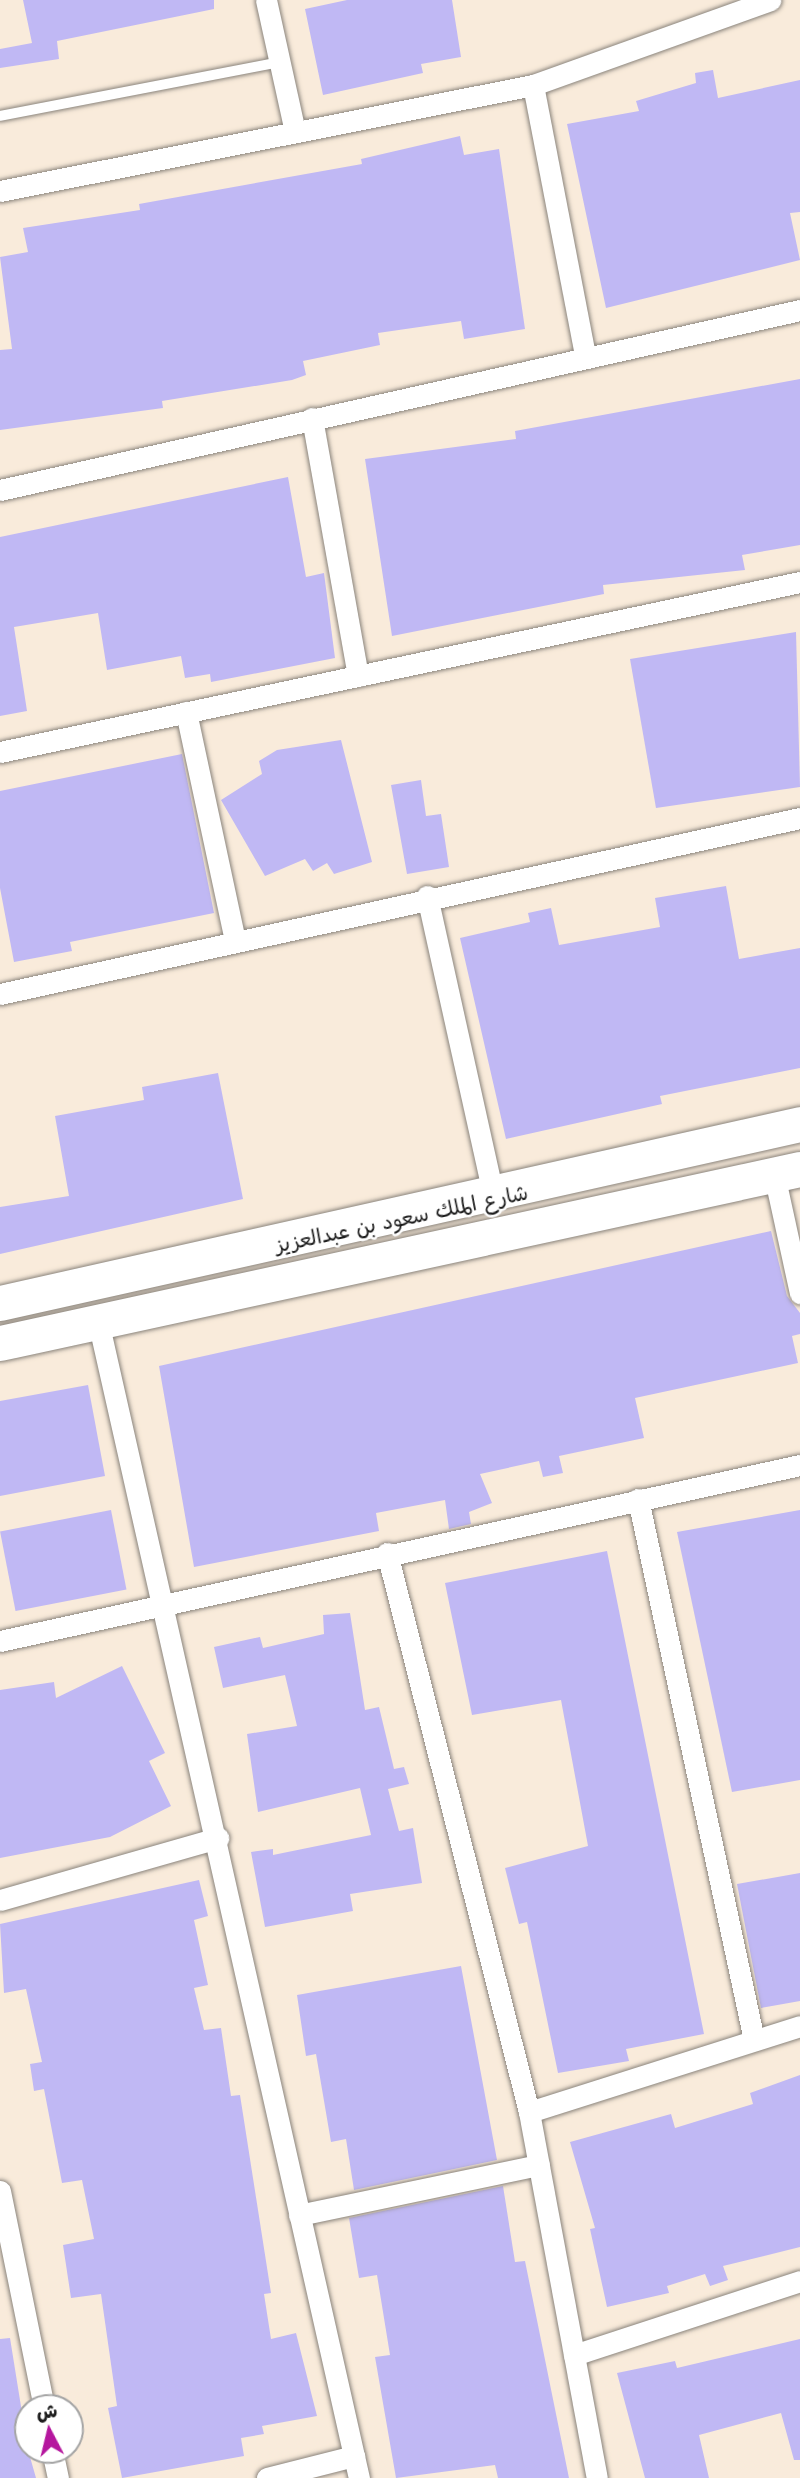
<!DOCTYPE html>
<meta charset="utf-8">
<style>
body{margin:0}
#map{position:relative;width:800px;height:2478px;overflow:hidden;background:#f9ebdb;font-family:"Playpen Sans","Playpen Sans Arabic",sans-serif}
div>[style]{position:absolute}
.building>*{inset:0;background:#c0b8f4;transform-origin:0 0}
.roads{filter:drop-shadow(0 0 2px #8a847c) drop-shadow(0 0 2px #8a847c)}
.lane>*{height:10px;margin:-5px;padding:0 5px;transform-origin:5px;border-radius:5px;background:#fff}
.street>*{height:21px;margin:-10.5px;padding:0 10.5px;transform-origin:10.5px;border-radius:10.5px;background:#fff}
.primary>*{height:35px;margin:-17.5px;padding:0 17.5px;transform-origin:17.5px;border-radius:17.5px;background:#fff}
span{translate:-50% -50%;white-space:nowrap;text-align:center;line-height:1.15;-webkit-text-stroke:5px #fff;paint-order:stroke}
.street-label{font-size:21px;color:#1c1c1c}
.north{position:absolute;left:14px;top:2394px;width:70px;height:70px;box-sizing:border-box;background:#fff;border:2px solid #a4a4a4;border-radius:50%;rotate:353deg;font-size:19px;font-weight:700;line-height:28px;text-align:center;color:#1c1c1c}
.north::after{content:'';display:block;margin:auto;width:24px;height:32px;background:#b5179e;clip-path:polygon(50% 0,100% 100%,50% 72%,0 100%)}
</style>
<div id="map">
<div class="building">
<div style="clip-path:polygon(23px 0,214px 0,214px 9px,57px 41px,59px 59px,0 68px,0 49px,32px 43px)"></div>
<div style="clip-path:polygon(347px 0,452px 0,461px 57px,421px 64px,423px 73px,323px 95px,305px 9px)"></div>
<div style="clip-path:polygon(713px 70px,718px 98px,800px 80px,800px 212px,790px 213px,800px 260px,606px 308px,567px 124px,639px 111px,636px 101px,696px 83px,695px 73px)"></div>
<div style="clip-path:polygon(460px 136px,464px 155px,499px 149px,525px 329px,464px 339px,461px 321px,378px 333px,380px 345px,303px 361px,306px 375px,292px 380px,162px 401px,163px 408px,0 430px,0 350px,12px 349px,0 257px,28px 252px,23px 228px,140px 210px,139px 204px,362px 164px,361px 159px)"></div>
<div style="clip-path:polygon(800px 379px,800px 545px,742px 555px,745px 570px,603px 585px,604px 594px,392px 636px,365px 459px,516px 439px,515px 431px)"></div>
<div style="clip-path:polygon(288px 477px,306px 577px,324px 573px,335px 658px,211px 682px,210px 674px,185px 678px,181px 656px,107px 670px,98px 613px,14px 627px,27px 711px,0 716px,0 537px)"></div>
<div style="clip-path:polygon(796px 632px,800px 787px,656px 808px,630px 659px)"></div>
<div style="clip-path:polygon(341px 740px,372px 862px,334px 874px,327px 863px,313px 871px,305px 859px,265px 876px,221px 800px,262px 774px,259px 761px,277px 750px)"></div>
<div style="clip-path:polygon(182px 754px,214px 913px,70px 942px,72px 951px,14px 962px,0 888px,0 791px)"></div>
<div style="clip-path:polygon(421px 780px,426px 816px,441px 814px,449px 867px,407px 874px,391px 785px)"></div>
<div style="clip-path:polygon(726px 886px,739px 959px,800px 948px,800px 1068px,660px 1096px,662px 1104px,506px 1139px,460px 938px,530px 922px,528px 913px,551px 908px,559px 945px,660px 927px,655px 898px)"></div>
<div style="clip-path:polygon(218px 1073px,243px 1199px,0 1254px,0 1207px,69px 1196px,55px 1116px,144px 1100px,142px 1087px)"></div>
<div style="clip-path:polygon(771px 1231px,787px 1296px,800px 1313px,800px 1334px,792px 1336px,798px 1363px,635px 1398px,644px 1438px,559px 1456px,563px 1473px,543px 1477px,539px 1461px,480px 1474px,492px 1503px,469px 1512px,471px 1524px,449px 1529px,445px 1500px,376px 1513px,379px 1531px,194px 1567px,159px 1366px)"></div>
<div style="clip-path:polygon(88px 1385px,105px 1476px,0 1496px,0 1401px)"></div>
<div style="left:111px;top:1510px;width:81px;height:113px;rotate:79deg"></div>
<div style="clip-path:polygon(800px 1510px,800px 1780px,732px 1792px,677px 1532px)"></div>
<div style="clip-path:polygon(607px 1551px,704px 2034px,626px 2049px,629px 2061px,558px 2073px,527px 1922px,519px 1924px,505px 1868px,588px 1846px,561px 1700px,472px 1715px,445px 1583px)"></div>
<div style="clip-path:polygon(350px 1613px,365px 1710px,379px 1707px,394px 1769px,404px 1767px,409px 1784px,388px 1789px,399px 1831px,413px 1828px,422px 1883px,350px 1894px,353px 1911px,265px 1927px,251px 1852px,273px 1849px,273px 1855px,371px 1835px,360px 1788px,258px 1812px,247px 1734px,297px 1726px,285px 1675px,223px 1688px,214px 1647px,260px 1637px,263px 1648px,324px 1634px,323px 1615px)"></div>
<div style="clip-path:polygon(122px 1666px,165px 1753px,149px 1761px,171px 1806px,110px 1837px,0 1858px,0 1690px,54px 1682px,56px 1698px)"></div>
<div style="clip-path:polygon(800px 1873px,800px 2001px,761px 2008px,737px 1884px)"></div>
<div style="clip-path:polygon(199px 1880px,208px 1916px,194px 1920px,208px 1985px,194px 1988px,204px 2030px,221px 2028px,231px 2096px,240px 2095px,271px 2293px,264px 2294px,271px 2339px,296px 2333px,317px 2416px,262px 2426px,264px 2434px,241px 2438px,244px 2456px,122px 2478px,108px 2408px,117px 2406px,101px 2294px,71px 2298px,63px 2245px,94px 2239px,82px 2180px,62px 2183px,44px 2089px,34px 2091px,30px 2064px,42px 2062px,26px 1989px,4px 1993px,0 1924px)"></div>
<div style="clip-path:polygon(461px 1966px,497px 2160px,354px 2190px,346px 2139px,331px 2142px,316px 2054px,306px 2056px,297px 1995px)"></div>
<div style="clip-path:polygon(800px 2075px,800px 2247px,723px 2266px,728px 2280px,710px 2286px,705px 2274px,667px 2286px,669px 2293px,607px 2307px,590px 2229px,595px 2228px,570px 2142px,671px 2114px,675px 2128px,753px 2104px,750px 2093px)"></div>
<div style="clip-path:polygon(503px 2186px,515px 2262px,525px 2261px,569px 2478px,498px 2478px,495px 2465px,396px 2478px,375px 2357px,390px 2355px,377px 2275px,359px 2278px,349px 2218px)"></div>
<div style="clip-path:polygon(10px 2338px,28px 2450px,36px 2478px,0 2478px,0 2339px)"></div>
<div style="clip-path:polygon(800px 2339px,800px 2460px,794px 2460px,781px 2413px,699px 2435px,709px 2478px,645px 2478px,617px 2373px,675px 2361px,677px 2368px)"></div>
</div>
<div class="roads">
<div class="lane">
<div style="left:0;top:116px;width:285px;rotate:-10.9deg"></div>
</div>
<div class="street">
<div style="left:266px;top:0;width:135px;rotate:77.6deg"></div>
<div style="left:533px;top:85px;width:274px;rotate:79.1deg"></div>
<div style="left:0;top:191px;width:543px;rotate:-11.25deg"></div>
<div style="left:533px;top:85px;width:252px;rotate:-19.7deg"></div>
<div style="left:312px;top:418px;width:262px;rotate:79.9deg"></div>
<div style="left:0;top:490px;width:820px;rotate:-12.68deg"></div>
<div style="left:186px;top:712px;width:233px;rotate:77.9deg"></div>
<div style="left:0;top:752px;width:818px;rotate:-12deg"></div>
<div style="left:427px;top:896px;width:309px;rotate:77.5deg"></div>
<div style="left:0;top:994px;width:819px;rotate:-12.41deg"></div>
<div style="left:774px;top:1174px;width:122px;rotate:77.7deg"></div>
<div style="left:98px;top:1321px;width:1186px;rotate:77.29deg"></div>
<div style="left:638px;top:1499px;width:553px;rotate:77.9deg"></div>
<div style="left:387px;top:1553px;width:577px;rotate:75.75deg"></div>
<div style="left:529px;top:2112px;width:372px;rotate:79.5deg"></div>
<div style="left:0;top:1641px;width:819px;rotate:-12.41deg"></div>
<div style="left:0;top:1900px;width:227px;rotate:-15.9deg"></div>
<div style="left:529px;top:2112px;width:284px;rotate:-17.6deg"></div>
<div style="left:0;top:2191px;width:221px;rotate:78.5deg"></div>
<div style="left:299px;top:2215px;width:245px;rotate:-11.8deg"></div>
<div style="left:574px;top:2355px;width:238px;rotate:-18.1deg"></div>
<div style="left:52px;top:2450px;width:29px;rotate:78deg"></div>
<div style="left:267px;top:2478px;width:90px;rotate:-14.2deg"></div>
</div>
<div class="primary">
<div style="left:0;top:1303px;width:820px;rotate:-12.61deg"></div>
<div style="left:0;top:1343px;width:819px;rotate:-12.27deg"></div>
</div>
</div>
<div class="street-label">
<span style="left:401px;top:1217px;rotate:-12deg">شارع الملك سعود بن عبدالعزيز</span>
</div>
<div class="north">ش</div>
</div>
